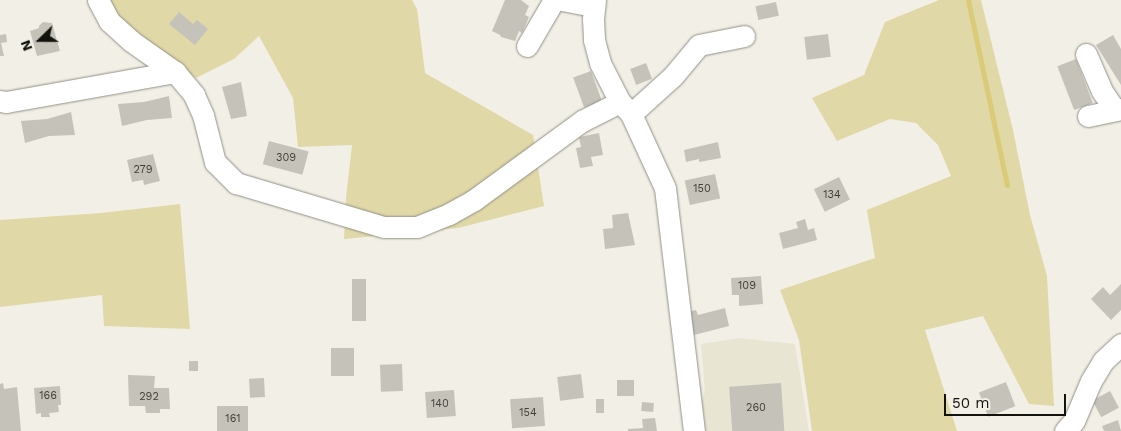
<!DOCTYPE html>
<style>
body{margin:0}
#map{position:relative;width:1121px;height:431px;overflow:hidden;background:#f2f0e6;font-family:"Work Sans",sans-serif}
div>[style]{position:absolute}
.built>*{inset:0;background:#e8e5d3}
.green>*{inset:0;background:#e0d8a7}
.stream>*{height:5px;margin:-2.5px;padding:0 2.5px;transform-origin:2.5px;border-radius:2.5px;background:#d9cb78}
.building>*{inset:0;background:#c5c3b9;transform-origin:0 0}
.roads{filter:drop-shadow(0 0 1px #919086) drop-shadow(0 0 1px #919086)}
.minor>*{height:21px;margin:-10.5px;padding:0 10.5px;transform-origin:10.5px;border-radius:10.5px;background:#fff}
span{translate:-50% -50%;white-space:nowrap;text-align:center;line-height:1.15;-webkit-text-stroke:4px #f2f0e6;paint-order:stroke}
.number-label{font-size:11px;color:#3f3e39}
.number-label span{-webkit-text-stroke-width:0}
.north{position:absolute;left:15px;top:15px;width:50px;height:50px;-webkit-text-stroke:4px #f2f0e6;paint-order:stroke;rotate:248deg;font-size:14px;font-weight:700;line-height:20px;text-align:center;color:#12120e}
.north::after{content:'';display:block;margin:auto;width:18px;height:22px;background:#12120e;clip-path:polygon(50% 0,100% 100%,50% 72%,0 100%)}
.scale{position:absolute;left:944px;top:394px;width:122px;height:22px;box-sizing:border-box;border:2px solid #12120e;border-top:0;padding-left:6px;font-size:15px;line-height:18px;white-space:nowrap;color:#12120e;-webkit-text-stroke:4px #f2f0e6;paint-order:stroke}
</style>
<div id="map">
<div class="built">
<div style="clip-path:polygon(740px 338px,795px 344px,809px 431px,701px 431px,701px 404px,705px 391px,701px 344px)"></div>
</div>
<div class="green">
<div style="clip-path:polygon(104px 0,412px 0,417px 9px,425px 73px,533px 135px,544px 206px,458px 228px,344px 239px,346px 198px,352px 145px,298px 147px,293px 98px,259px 36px,234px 59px,196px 78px,111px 12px)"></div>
<div style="clip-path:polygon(939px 0,981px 0,1013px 130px,1030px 215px,1047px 276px,1054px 406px,1029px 404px,983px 316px,925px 330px,957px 431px,812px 431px,799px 340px,780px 290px,875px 258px,867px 210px,951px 176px,938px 145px,916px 123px,890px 119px,837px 141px,812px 98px,864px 75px,885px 22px)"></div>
<div style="clip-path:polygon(180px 204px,190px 329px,104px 326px,102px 295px,0 307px,0 220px,101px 213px)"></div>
</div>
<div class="stream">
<div style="left:968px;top:0;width:189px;rotate:78.1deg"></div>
</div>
<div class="building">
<div style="clip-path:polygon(505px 0,521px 0,529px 6px,525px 15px,529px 17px,522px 33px,519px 31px,515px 41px,501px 37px,500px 35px,492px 31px)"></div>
<div style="left:776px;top:2px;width:14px;height:21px;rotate:78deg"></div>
<div style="clip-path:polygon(179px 12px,193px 24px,197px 20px,208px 29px,195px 45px,169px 24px)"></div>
<div style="clip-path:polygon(43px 22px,52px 23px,60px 51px,37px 56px,30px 31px,39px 28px,39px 26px)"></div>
<div style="clip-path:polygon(6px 34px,7px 42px,1px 43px,4px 56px,0 56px,0 35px)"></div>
<div style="left:828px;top:34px;width:23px;height:24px;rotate:83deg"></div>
<div style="clip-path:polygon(1113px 35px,1121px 49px,1121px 85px,1096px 45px)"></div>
<div style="left:1076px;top:59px;width:47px;height:20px;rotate:69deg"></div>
<div style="left:646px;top:63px;width:17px;height:17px;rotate:69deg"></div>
<div style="left:591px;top:71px;width:32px;height:19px;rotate:70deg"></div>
<div style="clip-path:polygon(241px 82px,247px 116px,231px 119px,222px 87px)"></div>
<div style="clip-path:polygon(169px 96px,172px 118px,147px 120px,122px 126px,118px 104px,144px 102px)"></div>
<div style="clip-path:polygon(71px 112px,75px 135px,49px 136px,25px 143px,21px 121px,47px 119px)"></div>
<div style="clip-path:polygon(599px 133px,603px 155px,591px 157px,593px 166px,580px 168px,576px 148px,581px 147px,579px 137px)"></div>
<div style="left:269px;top:141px;width:41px;height:24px;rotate:15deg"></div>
<div style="clip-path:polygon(718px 142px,721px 158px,699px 162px,699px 159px,686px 162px,684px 150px)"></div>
<div style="clip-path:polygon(153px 154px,160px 181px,144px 185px,143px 180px,132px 182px,127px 160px)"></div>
<div style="left:715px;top:174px;width:25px;height:31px;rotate:78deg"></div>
<div style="left:839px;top:177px;width:25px;height:28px;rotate:64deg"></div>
<div style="clip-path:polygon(628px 213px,635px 245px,605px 249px,603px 229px,613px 228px,612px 215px)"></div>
<div style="clip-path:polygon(805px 219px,808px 230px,814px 228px,817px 240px,783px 249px,779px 233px,798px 228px,796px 222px)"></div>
<div style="clip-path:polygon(761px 276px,763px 304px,739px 306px,739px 295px,732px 295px,731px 278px)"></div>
<div style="left:352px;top:279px;width:14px;height:42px"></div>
<div style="clip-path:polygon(1121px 284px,1121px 310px,1111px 320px,1091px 299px,1103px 287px,1110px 295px)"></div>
<div style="clip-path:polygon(725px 308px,729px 326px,694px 335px,688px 312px,696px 310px,698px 315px)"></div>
<div style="left:331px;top:348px;width:23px;height:28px"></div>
<div style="left:189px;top:361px;width:9px;height:10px"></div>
<div style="left:402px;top:364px;width:27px;height:22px;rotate:88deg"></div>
<div style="left:581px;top:374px;width:24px;height:24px;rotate:83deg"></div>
<div style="clip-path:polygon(128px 375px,155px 376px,154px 388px,169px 388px,170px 409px,160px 409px,160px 413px,146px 413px,145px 406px,129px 406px)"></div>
<div style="left:264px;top:378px;width:19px;height:15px;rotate:87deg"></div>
<div style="left:617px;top:380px;width:17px;height:16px"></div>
<div style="left:1006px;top:382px;width:26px;height:29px;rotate:69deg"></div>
<div style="clip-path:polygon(3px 383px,4px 389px,17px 387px,21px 431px,0 431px,0 384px)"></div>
<div style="left:781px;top:383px;width:48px;height:52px;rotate:86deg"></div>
<div style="clip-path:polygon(60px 386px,61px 405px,58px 405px,59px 412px,49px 413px,50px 417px,41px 417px,41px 413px,36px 414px,34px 388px)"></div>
<div style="left:454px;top:390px;width:26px;height:29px;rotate:86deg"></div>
<div style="left:1110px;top:391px;width:19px;height:20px;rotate:62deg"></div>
<div style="left:543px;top:397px;width:29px;height:33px;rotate:86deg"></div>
<div style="left:596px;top:399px;width:8px;height:14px"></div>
<div style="left:642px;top:402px;width:12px;height:9px;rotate:5deg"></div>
<div style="left:217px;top:406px;width:31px;height:25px"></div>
<div style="clip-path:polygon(655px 418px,657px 431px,628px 431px,628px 429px,643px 428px,642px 419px)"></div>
<div style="clip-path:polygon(1118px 420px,1121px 431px,1104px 431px,1102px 426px)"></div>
</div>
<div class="roads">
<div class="minor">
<div style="left:98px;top:0;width:24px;rotate:62deg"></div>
<div style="left:109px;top:21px;width:30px;rotate:42deg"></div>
<div style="left:131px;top:41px;width:54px;rotate:35.2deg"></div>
<div style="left:175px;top:72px;width:30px;rotate:50deg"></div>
<div style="left:194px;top:95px;width:22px;rotate:66deg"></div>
<div style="left:203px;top:115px;width:49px;rotate:75.7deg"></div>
<div style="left:215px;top:162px;width:30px;rotate:45deg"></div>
<div style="left:236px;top:183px;width:154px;rotate:16.6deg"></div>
<div style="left:384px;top:227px;width:33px"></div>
<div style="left:417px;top:227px;width:35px;rotate:-22deg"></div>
<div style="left:449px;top:214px;width:29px;rotate:-29deg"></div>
<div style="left:474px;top:200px;width:134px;rotate:-36.2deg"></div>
<div style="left:582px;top:121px;width:42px;rotate:-26.6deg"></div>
<div style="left:562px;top:0;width:33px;rotate:11deg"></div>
<div style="left:595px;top:0;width:19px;rotate:96deg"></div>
<div style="left:593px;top:19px;width:21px;rotate:87deg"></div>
<div style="left:594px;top:40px;width:24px;rotate:75deg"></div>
<div style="left:600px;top:63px;width:44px;rotate:62.9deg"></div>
<div style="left:620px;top:102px;width:16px;rotate:47deg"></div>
<div style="left:631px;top:114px;width:81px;rotate:65.3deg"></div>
<div style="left:665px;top:188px;width:245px;rotate:83.2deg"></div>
<div style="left:527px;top:46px;width:53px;rotate:-59.6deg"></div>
<div style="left:1086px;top:54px;width:40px;rotate:66.6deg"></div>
<div style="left:1102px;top:91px;width:23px;rotate:56deg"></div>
<div style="left:0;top:101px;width:6px;rotate:9deg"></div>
<div style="left:6px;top:102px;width:172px;rotate:-10.1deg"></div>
<div style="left:631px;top:114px;width:57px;rotate:-42.1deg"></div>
<div style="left:673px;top:76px;width:40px;rotate:-50deg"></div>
<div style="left:699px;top:45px;width:46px;rotate:-11.3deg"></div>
<div style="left:1088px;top:116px;width:34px;rotate:-12deg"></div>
<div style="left:1065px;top:431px;width:13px;rotate:-48deg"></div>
<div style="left:1074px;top:421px;width:43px;rotate:-67deg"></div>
<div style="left:1091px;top:381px;width:23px;rotate:-59deg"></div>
<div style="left:1103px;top:361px;width:25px;rotate:-43deg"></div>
</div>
</div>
<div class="number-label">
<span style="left:286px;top:158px">309</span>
<span style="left:143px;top:170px">279</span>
<span style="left:702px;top:189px">150</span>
<span style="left:832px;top:195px">134</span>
<span style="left:747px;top:286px">109</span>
<span style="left:48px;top:396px">166</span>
<span style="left:149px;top:397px">292</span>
<span style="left:440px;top:404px">140</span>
<span style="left:756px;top:408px">260</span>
<span style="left:528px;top:413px">154</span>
<span style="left:233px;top:419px">161</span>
</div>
<div class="north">N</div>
<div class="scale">50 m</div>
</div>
